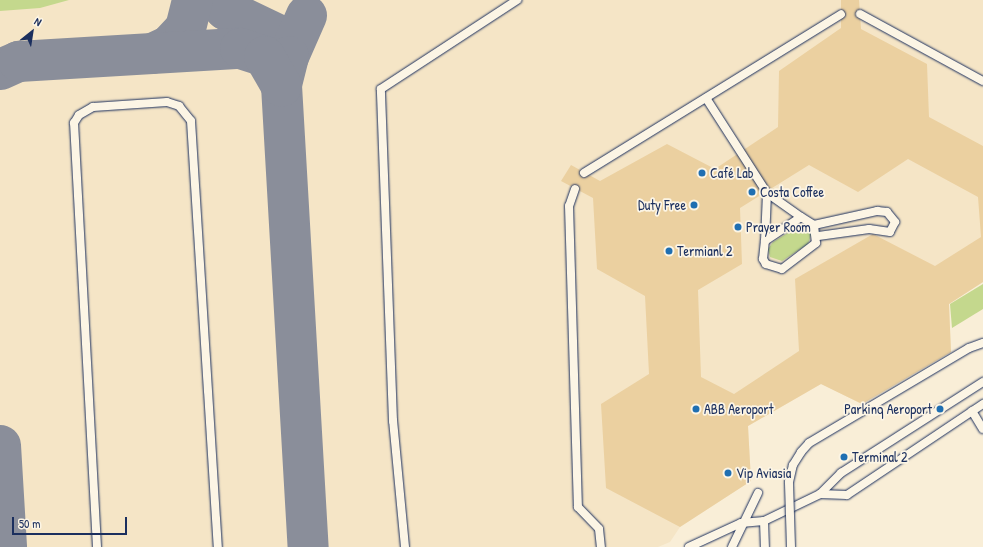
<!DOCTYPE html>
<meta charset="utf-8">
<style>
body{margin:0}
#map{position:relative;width:983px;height:547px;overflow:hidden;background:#f9eed7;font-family:"Patrick Hand",sans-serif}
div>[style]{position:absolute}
.built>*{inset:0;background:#f5e5c6}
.green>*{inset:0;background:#c4d88d}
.taxiway>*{height:41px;margin:-20.5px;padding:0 20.5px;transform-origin:20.5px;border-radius:20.5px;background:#8a8e9a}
.building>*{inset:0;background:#ebd0a0}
.roads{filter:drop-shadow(0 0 1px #1b2f5e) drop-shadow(0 0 1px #1b2f5e)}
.lane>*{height:8px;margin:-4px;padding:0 4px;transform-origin:4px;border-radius:4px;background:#fcf5e5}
.bridges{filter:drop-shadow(0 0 1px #1b2f5e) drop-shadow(0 0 1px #1b2f5e)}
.lane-bridge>*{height:8px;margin:-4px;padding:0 4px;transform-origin:4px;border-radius:4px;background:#fcf5e5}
.dots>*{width:11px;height:11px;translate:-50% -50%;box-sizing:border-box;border:2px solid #fcf5e5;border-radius:50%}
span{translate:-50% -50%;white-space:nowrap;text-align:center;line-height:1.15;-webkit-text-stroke:3.5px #fcf5e5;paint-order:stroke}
.poi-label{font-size:14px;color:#1b2f5e}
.left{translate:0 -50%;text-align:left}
.right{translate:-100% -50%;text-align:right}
.north{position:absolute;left:12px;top:12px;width:40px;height:40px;-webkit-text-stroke:3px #fcf5e5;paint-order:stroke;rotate:30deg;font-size:11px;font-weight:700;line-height:16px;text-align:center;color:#1b2f5e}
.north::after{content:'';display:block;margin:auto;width:14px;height:18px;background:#1b2f5e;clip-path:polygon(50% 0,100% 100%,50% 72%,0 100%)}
.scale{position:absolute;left:12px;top:517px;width:115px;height:18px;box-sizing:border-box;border:2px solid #1b2f5e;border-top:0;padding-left:5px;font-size:12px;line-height:14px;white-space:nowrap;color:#1b2f5e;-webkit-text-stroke:3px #fcf5e5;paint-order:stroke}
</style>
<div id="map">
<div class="built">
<div style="clip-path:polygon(0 0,983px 0,983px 282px,949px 304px,951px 352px,862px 404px,821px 384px,748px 426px,751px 481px,680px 527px,670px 542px,658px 547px,0 547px)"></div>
</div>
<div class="green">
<div style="clip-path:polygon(0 0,69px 0,40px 8px,0 11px)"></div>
<div style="clip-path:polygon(804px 226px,811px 235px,808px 244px,782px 261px,770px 257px,768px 249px,773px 242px,796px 228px)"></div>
<div style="clip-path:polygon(983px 284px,983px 309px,952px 328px,950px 304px)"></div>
</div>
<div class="taxiway">
<div style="left:216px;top:0;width:13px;rotate:45deg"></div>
<div style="left:225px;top:9px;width:60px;rotate:25.7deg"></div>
<div style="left:306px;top:15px;width:45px;rotate:113.7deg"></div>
<div style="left:288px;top:56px;width:30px;rotate:104deg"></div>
<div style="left:281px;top:85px;width:463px;rotate:86.7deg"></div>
<div style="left:152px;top:53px;width:19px;rotate:-25deg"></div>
<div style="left:169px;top:45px;width:23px;rotate:-47deg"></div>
<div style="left:185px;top:28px;width:29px;rotate:-76deg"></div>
<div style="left:0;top:69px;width:20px;rotate:-24deg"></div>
<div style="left:18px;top:61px;width:222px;rotate:-3.4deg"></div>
<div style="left:240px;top:48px;width:25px;rotate:18deg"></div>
<div style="left:264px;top:56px;width:34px;rotate:60deg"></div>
<div style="left:0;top:445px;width:102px;rotate:86.6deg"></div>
</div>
<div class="building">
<div style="clip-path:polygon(evenodd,841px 0,859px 0,861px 29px,927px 64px,929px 117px,983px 146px,983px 282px,949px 304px,951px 352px,862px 404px,821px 384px,748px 426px,751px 481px,680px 527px,606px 488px,601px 404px,649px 374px,645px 296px,597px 269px,593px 198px,561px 181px,571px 165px,600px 181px,667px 144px,715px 169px,778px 127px,779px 71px,841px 28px,841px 0,908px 159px,978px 197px,981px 237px,935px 266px,873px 234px,795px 279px,799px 351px,734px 394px,701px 377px,698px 290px,742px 264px,740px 208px,809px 165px,858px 192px,908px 159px)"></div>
</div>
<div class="roads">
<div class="lane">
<div style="left:860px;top:14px;width:140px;rotate:28.6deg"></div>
<div style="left:706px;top:98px;width:113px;rotate:57.3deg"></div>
<div style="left:767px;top:193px;width:42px;rotate:35.2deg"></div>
<div style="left:584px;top:173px;width:302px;rotate:-31.7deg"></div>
<div style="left:575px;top:189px;width:18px;rotate:109deg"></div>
<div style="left:569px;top:206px;width:301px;rotate:88.3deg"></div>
<div style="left:578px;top:507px;width:30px;rotate:46deg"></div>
<div style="left:599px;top:529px;width:18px;rotate:84deg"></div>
<div style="left:801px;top:217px;width:15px;rotate:32deg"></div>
<div style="left:814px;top:225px;width:18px;rotate:84deg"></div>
<div style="left:816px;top:243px;width:43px;rotate:142.6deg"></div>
<div style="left:782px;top:269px;width:17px;rotate:-163deg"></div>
<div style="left:766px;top:264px;width:6px;rotate:-121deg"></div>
<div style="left:763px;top:259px;width:18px;rotate:-84deg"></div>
<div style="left:765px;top:241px;width:43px;rotate:-33.7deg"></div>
<div style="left:814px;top:225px;width:65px;rotate:-12.5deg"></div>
<div style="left:877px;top:211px;width:10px;rotate:6deg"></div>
<div style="left:887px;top:212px;width:13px;rotate:51deg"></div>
<div style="left:895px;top:222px;width:11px;rotate:117deg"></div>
<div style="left:890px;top:232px;width:21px;rotate:-172deg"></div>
<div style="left:869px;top:229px;width:51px;rotate:172.2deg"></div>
<div style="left:765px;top:241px;width:48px;rotate:-87.6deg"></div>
<div style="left:972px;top:411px;width:21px;rotate:59deg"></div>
<div style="left:820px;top:494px;width:27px;rotate:2deg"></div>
<div style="left:847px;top:495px;width:164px;rotate:-33.8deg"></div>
<div style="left:764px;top:521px;width:26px;rotate:88deg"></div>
<div style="left:97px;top:547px;width:425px;rotate:-93.1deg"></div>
<div style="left:74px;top:123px;width:9px;rotate:-58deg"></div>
<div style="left:79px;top:115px;width:16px;rotate:-30deg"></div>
<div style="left:93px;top:107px;width:74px;rotate:-3.9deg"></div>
<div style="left:167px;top:102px;width:13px;rotate:18deg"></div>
<div style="left:179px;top:106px;width:19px;rotate:51deg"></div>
<div style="left:191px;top:121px;width:427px;rotate:86.4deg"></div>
<div style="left:405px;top:547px;width:127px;rotate:-95.4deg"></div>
<div style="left:393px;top:421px;width:332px;rotate:-92.1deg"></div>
<div style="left:381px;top:89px;width:163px;rotate:-33.2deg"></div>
<div style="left:689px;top:547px;width:57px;rotate:-24.8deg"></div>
<div style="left:741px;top:523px;width:23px;rotate:-5deg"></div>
<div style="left:764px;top:521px;width:62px;rotate:-25.7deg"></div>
<div style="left:820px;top:494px;width:30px;rotate:-45deg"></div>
<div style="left:841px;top:473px;width:169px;rotate:-32.7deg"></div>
<div style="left:732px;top:547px;width:60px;rotate:-64.3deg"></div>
</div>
</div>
<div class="bridges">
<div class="lane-bridge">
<div style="left:791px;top:547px;width:65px;rotate:-91.8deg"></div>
<div style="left:789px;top:482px;width:17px;rotate:-77deg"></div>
<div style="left:793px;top:465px;width:15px;rotate:-58deg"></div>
<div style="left:801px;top:452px;width:12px;rotate:-48deg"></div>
<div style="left:809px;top:443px;width:186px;rotate:-30.7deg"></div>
<div style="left:969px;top:348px;width:15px;rotate:-20deg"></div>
</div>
</div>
<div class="dots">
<div style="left:702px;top:173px;background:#1f6fb2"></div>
<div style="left:752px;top:192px;background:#1f6fb2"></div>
<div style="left:694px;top:205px;background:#1f6fb2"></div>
<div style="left:738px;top:227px;background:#1f6fb2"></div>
<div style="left:669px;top:251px;background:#1f6fb2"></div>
<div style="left:696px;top:409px;background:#1f6fb2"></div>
<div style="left:940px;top:409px;background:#1f6fb2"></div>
<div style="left:844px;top:457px;background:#1f6fb2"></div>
<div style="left:728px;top:473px;background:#1f6fb2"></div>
</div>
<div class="poi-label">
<span class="left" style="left:710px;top:173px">Café Lab</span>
<span class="left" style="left:760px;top:192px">Costa Coffee</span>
<span class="right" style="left:686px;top:205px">Duty Free</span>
<span class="left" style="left:746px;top:227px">Prayer Room</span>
<span class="left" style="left:677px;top:251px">Termianl 2</span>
<span class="left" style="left:704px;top:409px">ABB Aeroport</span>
<span class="right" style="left:932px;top:409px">Parkinq Aeroport</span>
<span class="left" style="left:852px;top:457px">Terminal 2</span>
<span class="left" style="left:736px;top:473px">Vip Aviasia</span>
</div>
<div class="north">N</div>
<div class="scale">50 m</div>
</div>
